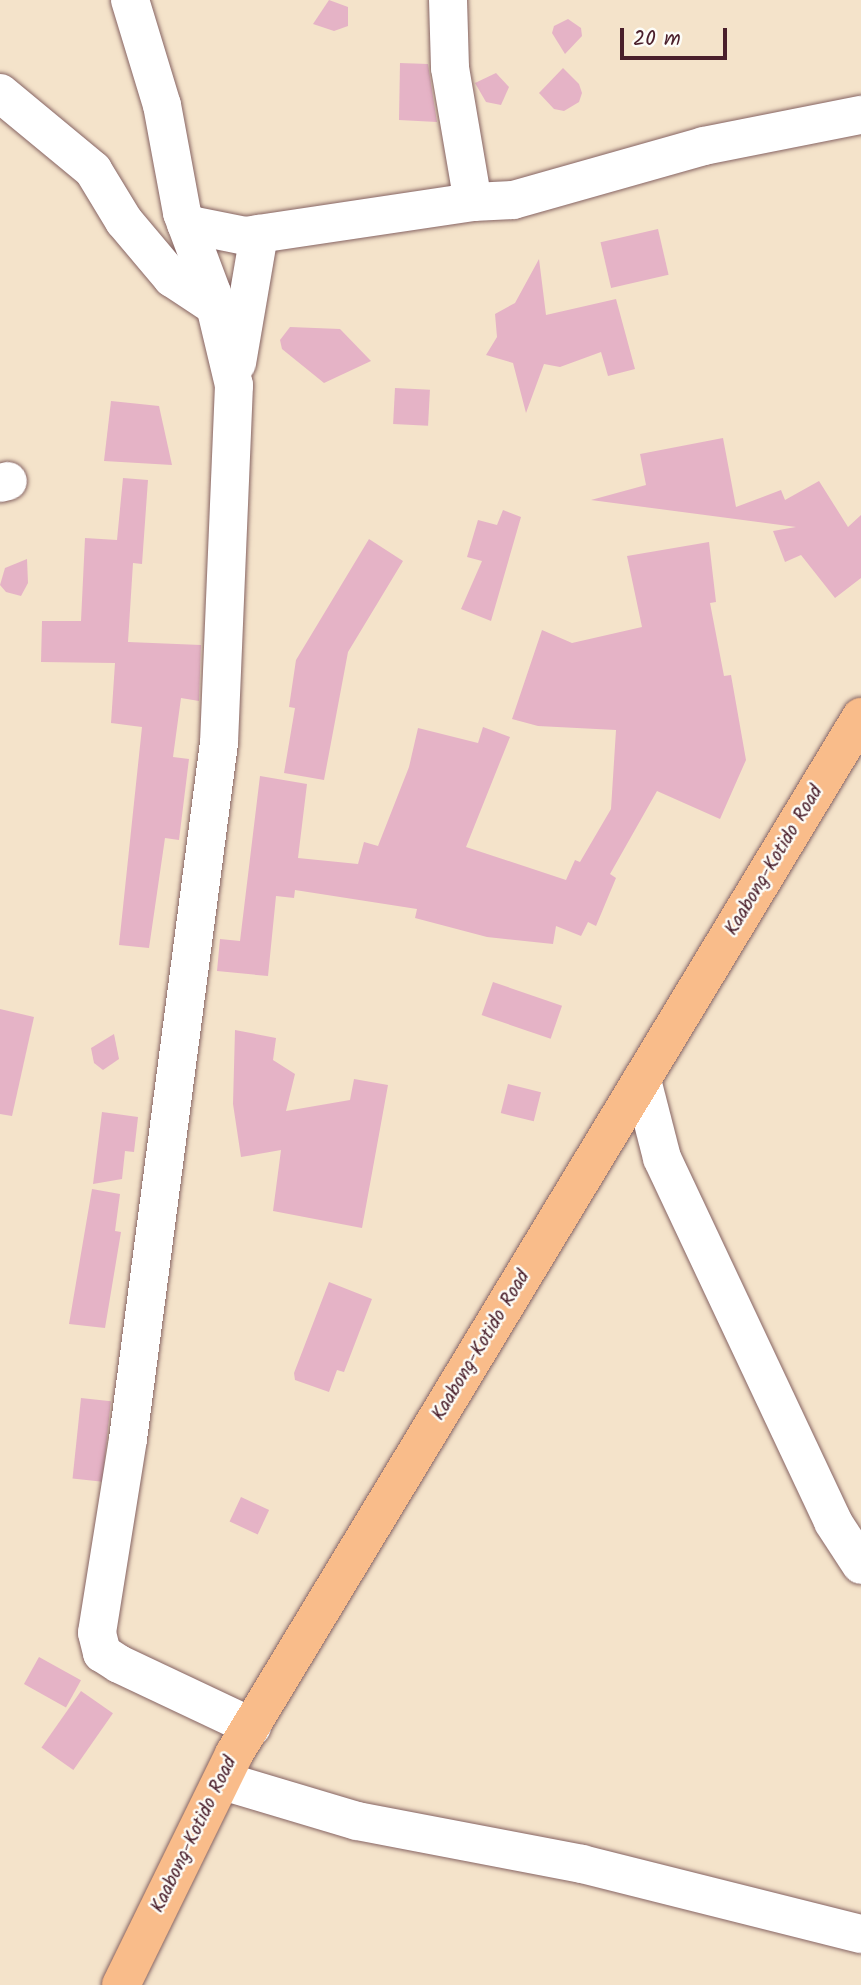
<!DOCTYPE html>
<style>
body{margin:0}
#map{position:relative;width:861px;height:1985px;overflow:hidden;background:#f4e3ca;font-family:Kalam,sans-serif}
div>[style]{position:absolute}
.building>*{inset:0;background:#e5b3c6;transform-origin:0 0}
.roads{filter:drop-shadow(0 0 2px #866463) drop-shadow(0 0 2px #866463)}
.minor>*{height:38px;margin:-19px;padding:0 19px;transform-origin:19px;border-radius:19px;background:#fff}
.major>*{height:38px;margin:-19px;padding:0 19px;transform-origin:19px;border-radius:19px;background:#f9bc8a}
span{translate:-50% -50%;white-space:nowrap;text-align:center;line-height:1.15;-webkit-text-stroke:5px #fdfcf7;paint-order:stroke}
.street-label{font-size:19px;color:#4a1f2b}
.scale{position:absolute;left:620px;top:28px;width:107px;height:32px;box-sizing:border-box;border:4px solid #4a1f2b;border-top:0;padding-left:9px;font-size:21px;line-height:24px;white-space:nowrap;color:#4a1f2b;-webkit-text-stroke:5px #fdfcf7;paint-order:stroke}
</style>
<div id="map">
<div class="building">
<div style="clip-path:polygon(329px 0,348px 7px,348px 26px,334px 31px,313px 24px)"></div>
<div style="clip-path:polygon(568px 19px,581px 28px,582px 36px,565px 54px,552px 33px,554px 26px)"></div>
<div style="clip-path:polygon(400px 63px,428px 64px,437px 122px,399px 120px)"></div>
<div style="clip-path:polygon(563px 68px,579px 84px,582px 93px,579px 102px,564px 111px,554px 109px,539px 93px)"></div>
<div style="clip-path:polygon(496px 73px,509px 87px,501px 105px,486px 102px,475px 83px)"></div>
<div style="left:658px;top:229px;width:47px;height:59px;rotate:77deg"></div>
<div style="clip-path:polygon(539px 259px,546px 315px,616px 299px,635px 369px,608px 376px,601px 352px,560px 367px,544px 364px,526px 413px,513px 363px,486px 355px,497px 337px,495px 314px,515px 303px)"></div>
<div style="clip-path:polygon(290px 327px,340px 329px,371px 361px,324px 383px,282px 349px,280px 340px)"></div>
<div style="left:395px;top:388px;width:35px;height:36px;rotate:3deg"></div>
<div style="clip-path:polygon(111px 401px,159px 406px,172px 465px,104px 461px)"></div>
<div style="clip-path:polygon(723px 438px,736px 507px,781px 490px,785px 500px,819px 481px,848px 527px,861px 515px,861px 578px,835px 598px,801px 555px,785px 562px,773px 531px,796px 527px,591px 500px,646px 485px,640px 454px)"></div>
<div style="clip-path:polygon(123px 478px,148px 480px,142px 564px,133px 563px,128px 642px,201px 645px,199px 701px,181px 698px,173px 757px,189px 759px,179px 840px,165px 838px,149px 948px,119px 945px,142px 727px,111px 723px,115px 663px,41px 662px,42px 621px,81px 621px,85px 538px,117px 540px)"></div>
<div style="clip-path:polygon(503px 510px,521px 517px,491px 621px,461px 609px,482px 561px,467px 557px,478px 520px,497px 525px)"></div>
<div style="clip-path:polygon(369px 539px,403px 561px,348px 652px,324px 780px,284px 773px,295px 708px,289px 707px,296px 660px)"></div>
<div style="clip-path:polygon(709px 542px,716px 602px,710px 603px,724px 676px,731px 675px,746px 760px,720px 819px,657px 791px,610px 874px,616px 878px,596px 926px,588px 922px,581px 936px,556px 926px,553px 944px,487px 937px,415px 918px,417px 909px,295px 890px,294px 898px,276px 896px,268px 976px,217px 971px,220px 939px,240px 941px,260px 776px,307px 784px,298px 858px,358px 864px,364px 842px,378px 846px,409px 767px,418px 728px,478px 743px,483px 727px,510px 737px,466px 847px,566px 880px,575px 860px,580px 862px,611px 809px,616px 730px,538px 726px,512px 719px,542px 630px,572px 643px,642px 627px,627px 556px)"></div>
<div style="clip-path:polygon(27px 559px,28px 583px,21px 596px,6px 592px,0 585px,5px 568px)"></div>
<div style="left:493px;top:982px;width:73px;height:35px;rotate:19deg"></div>
<div style="clip-path:polygon(0 1009px,34px 1017px,12px 1116px,0 1114px)"></div>
<div style="clip-path:polygon(235px 1030px,276px 1038px,273px 1060px,295px 1074px,286px 1111px,350px 1100px,354px 1079px,388px 1085px,362px 1228px,273px 1211px,281px 1150px,241px 1157px,233px 1104px)"></div>
<div style="clip-path:polygon(114px 1034px,119px 1059px,103px 1070px,94px 1063px,91px 1048px)"></div>
<div style="left:508px;top:1084px;width:34px;height:30px;rotate:14deg"></div>
<div style="clip-path:polygon(102px 1112px,138px 1117px,134px 1152px,125px 1151px,122px 1179px,93px 1184px)"></div>
<div style="clip-path:polygon(92px 1189px,120px 1194px,115px 1231px,121px 1232px,105px 1328px,69px 1324px)"></div>
<div style="clip-path:polygon(329px 1282px,372px 1299px,344px 1372px,337px 1370px,329px 1392px,295px 1380px,294px 1373px)"></div>
<div style="left:81px;top:1398px;width:30px;height:81px;rotate:6deg"></div>
<div style="left:241px;top:1497px;width:31px;height:27px;rotate:25deg"></div>
<div style="left:39px;top:1657px;width:48px;height:31px;rotate:29deg"></div>
<div style="left:81px;top:1691px;width:39px;height:69px;rotate:35deg"></div>
</div>
<div class="roads">
<div class="minor">
<div style="left:130px;top:0;width:110px;rotate:73.1deg"></div>
<div style="left:162px;top:105px;width:110px;rotate:79.5deg"></div>
<div style="left:182px;top:213px;width:85px;rotate:69.4deg"></div>
<div style="left:212px;top:293px;width:95px;rotate:76.6deg"></div>
<div style="left:234px;top:385px;width:358px;rotate:92.4deg"></div>
<div style="left:219px;top:743px;width:702px;rotate:97.45deg"></div>
<div style="left:128px;top:1439px;width:196px;rotate:99.1deg"></div>
<div style="left:97px;top:1633px;width:21px;rotate:76deg"></div>
<div style="left:102px;top:1653px;width:20px;rotate:33deg"></div>
<div style="left:119px;top:1664px;width:147px;rotate:25.3deg"></div>
<div style="left:448px;top:0;width:68px;rotate:88.3deg"></div>
<div style="left:450px;top:68px;width:136px;rotate:80.3deg"></div>
<div style="left:0;top:93px;width:121px;rotate:39.6deg"></div>
<div style="left:93px;top:170px;width:60px;rotate:58.7deg"></div>
<div style="left:124px;top:221px;width:75px;rotate:49.9deg"></div>
<div style="left:172px;top:278px;width:53px;rotate:33.4deg"></div>
<div style="left:186px;top:224px;width:60px;rotate:11.5deg"></div>
<div style="left:245px;top:236px;width:231px;rotate:-8.5deg"></div>
<div style="left:473px;top:202px;width:40px;rotate:-2.9deg"></div>
<div style="left:513px;top:200px;width:198px;rotate:-15.8deg"></div>
<div style="left:704px;top:146px;width:160px;rotate:-11.2deg"></div>
<div style="left:237px;top:363px;width:131px;rotate:-80.3deg"></div>
<div style="left:0;top:483px;width:8px;rotate:-14deg"></div>
<div style="left:642px;top:1080px;width:81px;rotate:75.6deg"></div>
<div style="left:662px;top:1158px;width:402px;rotate:64.8deg"></div>
<div style="left:833px;top:1522px;width:51px;rotate:56.9deg"></div>
<div style="left:223px;top:1781px;width:140px;rotate:16.6deg"></div>
<div style="left:357px;top:1821px;width:229px;rotate:10.8deg"></div>
<div style="left:582px;top:1864px;width:288px;rotate:14.1deg"></div>
</div>
<div class="major">
<div style="left:121px;top:1985px;width:257px;rotate:-63.9deg"></div>
<div style="left:234px;top:1754px;width:1212px;rotate:-58.84deg"></div>
</div>
</div>
<div class="street-label">
<span style="left:775px;top:861px;rotate:-59deg">Kaabong-Kotido Road</span>
<span style="left:482px;top:1346px;rotate:-59deg">Kaabong-Kotido Road</span>
<span style="left:195px;top:1835px;rotate:-64deg">Kaabong-Kotido Road</span>
</div>
<div class="scale">20 m</div>
</div>
